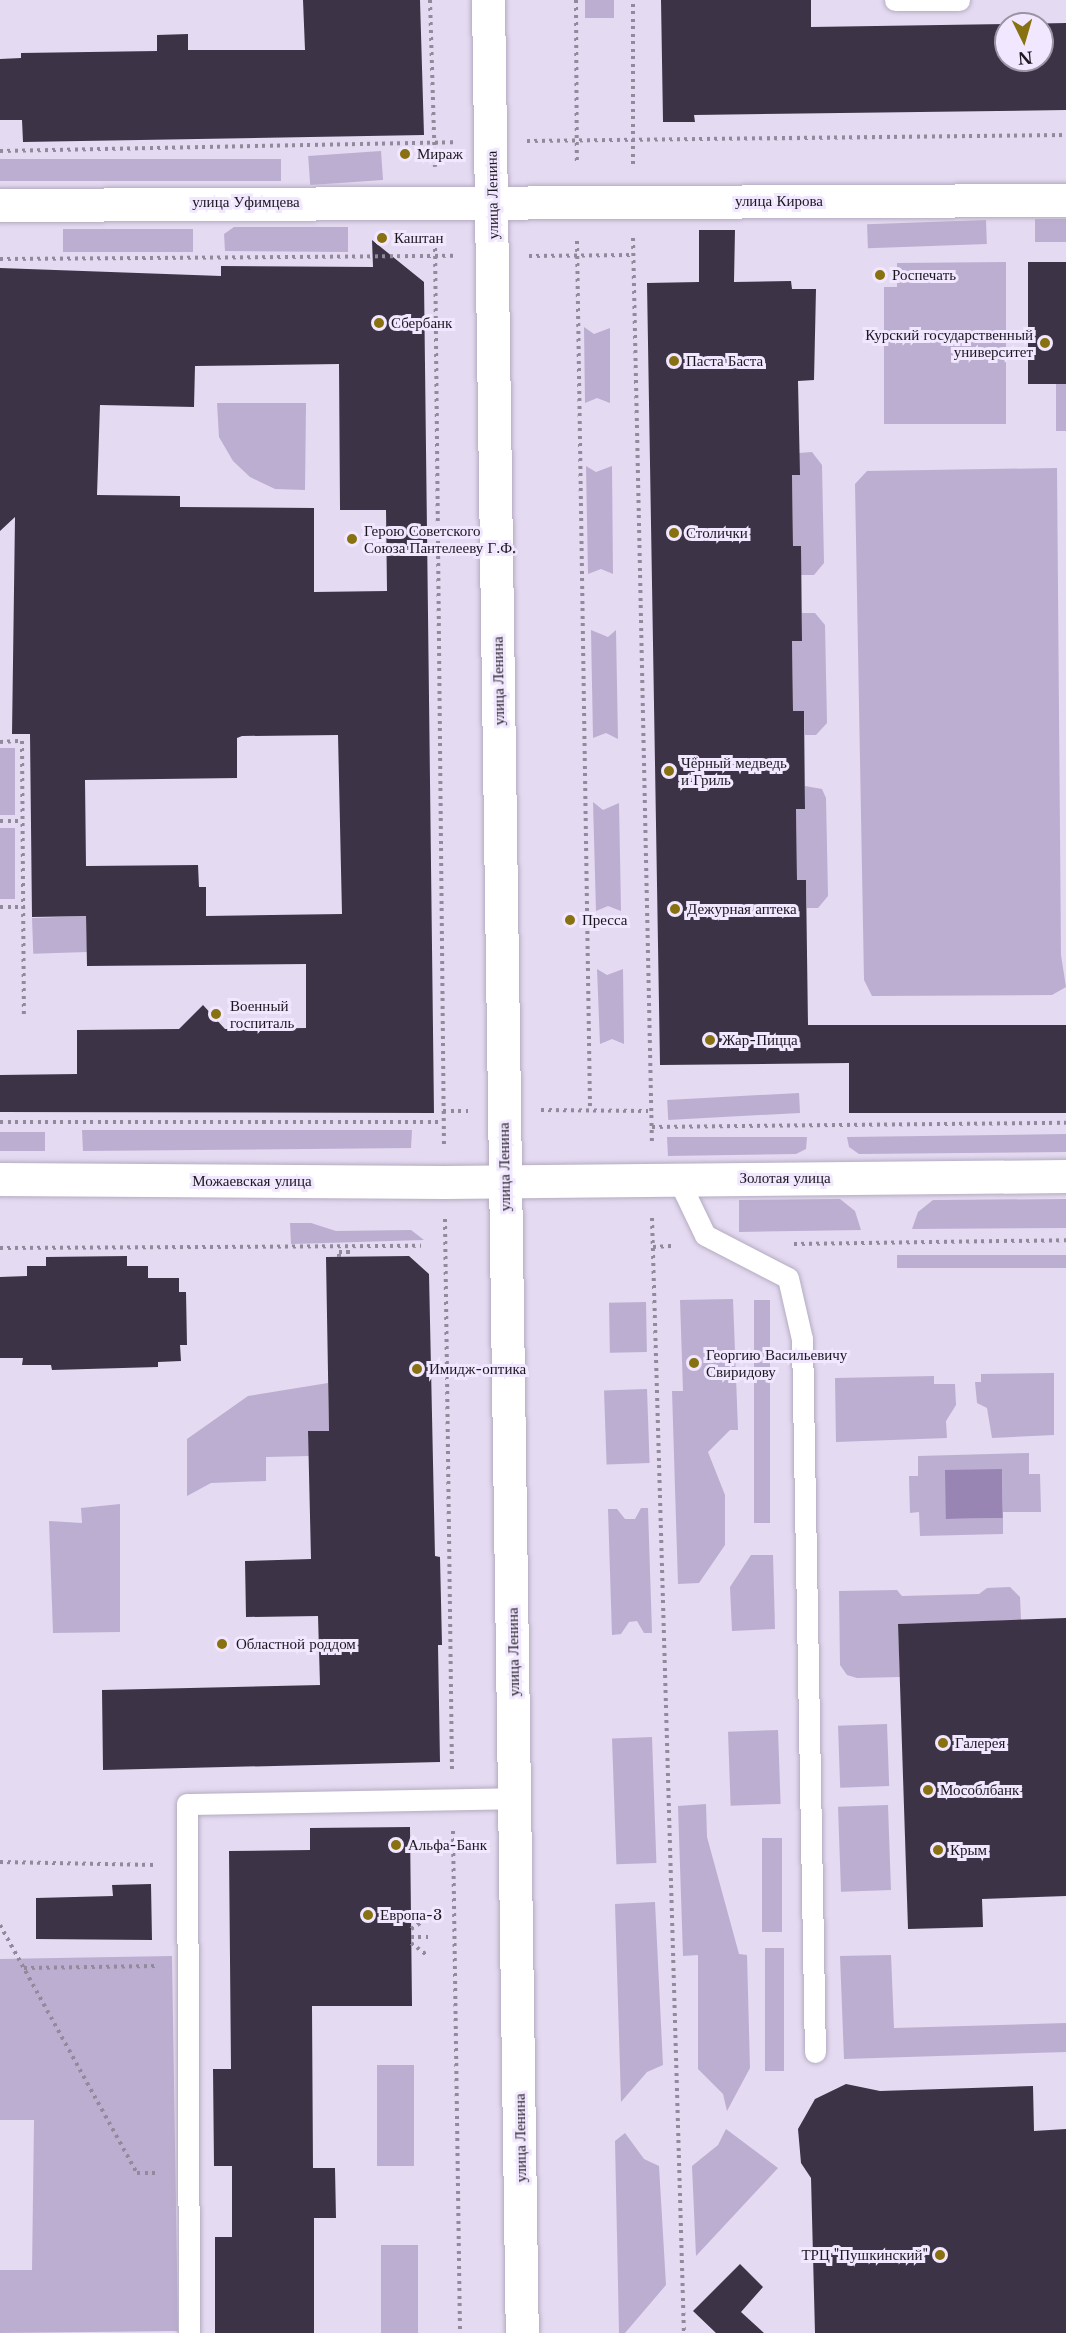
<!DOCTYPE html>
<meta charset="utf-8">
<style>
body{margin:0}
#map{position:relative;width:1066px;height:2333px;overflow:hidden;background:#e4daf1;font-family:"Libre Baskerville",serif}
div>[style]{position:absolute}
.green>*{inset:0;background:#bcaed0;transform-origin:0 0}
.water>*{inset:0;background:#9985b4;transform-origin:0 0}
.building>*{inset:0;background:#3c3446;transform-origin:0 0}
.path>*{height:4px;margin-top:-2px;transform-origin:0;background:repeating-linear-gradient(90deg,#928a9b 0 3px,transparent 0 7.5px)}
.roads{filter:drop-shadow(0 0 2px #b4abc1) drop-shadow(0 0 2px #b4abc1)}
.service>*{height:21px;margin:-10.5px;padding:0 10.5px;transform-origin:10.5px;border-radius:10.5px;background:#fff}
.minor>*{height:33px;margin:-16.5px;padding:0 16.5px;transform-origin:16.5px;border-radius:16.5px;background:#fff}
.tertiary>*{height:33px;margin:-16.5px;padding:0 16.5px;transform-origin:16.5px;border-radius:16.5px;background:#fff}
.primary>*{height:33px;margin:-16.5px;padding:0 16.5px;transform-origin:16.5px;border-radius:16.5px;background:#fff}
.dots>*{width:16px;height:16px;translate:-50% -50%;box-sizing:border-box;border:3px solid #f1e7fe;border-radius:50%}
span{translate:-50% -50%;white-space:nowrap;text-align:center;line-height:1.15;-webkit-text-stroke:6px #f1e7fe;paint-order:stroke}
.poi-label{font-size:15px;color:#1b171f}
.left{translate:0 -50%;text-align:left}
.right{translate:-100% -50%;text-align:right}
.street-label{font-size:15px;color:#1b171f}
.north{position:absolute;left:994px;top:12px;width:60px;height:60px;box-sizing:border-box;background:#f1e7fe;border:2px solid #9b94a5;border-radius:50%;rotate:175deg;font-size:16px;font-weight:700;line-height:24px;text-align:center;color:#1b171f}
.north::after{content:'';display:block;margin:auto;width:21px;height:27px;background:#877111;clip-path:polygon(50% 0,100% 100%,50% 72%,0 100%)}
</style>
<div id="map">
<div class="green">
<div style="left:585px;top:0;width:29px;height:18px"></div>
<div style="left:381px;top:151px;width:29px;height:73px;rotate:86deg"></div>
<div style="left:281px;top:159px;width:22px;height:281px;rotate:90deg"></div>
<div style="left:1035px;top:219px;width:31px;height:23px"></div>
<div style="left:986px;top:220px;width:24px;height:119px;rotate:88deg"></div>
<div style="clip-path:polygon(234px 227px,348px 227px,348px 252px,225px 251px,224px 234px)"></div>
<div style="left:63px;top:229px;width:130px;height:23px"></div>
<div style="clip-path:polygon(1006px 262px,1006px 424px,884px 424px,884px 287px,897px 287px,897px 263px)"></div>
<div style="clip-path:polygon(584px 327px,594px 334px,610px 328px,610px 403px,597px 398px,585px 403px)"></div>
<div style="left:1056px;top:384px;width:10px;height:47px"></div>
<div style="clip-path:polygon(217px 403px,306px 403px,305px 490px,275px 489px,250px 477px,233px 461px,219px 437px)"></div>
<div style="clip-path:polygon(812px 452px,822px 465px,824px 563px,814px 575px,801px 575px,801px 547px,793px 546px,792px 475px,799px 475px,799px 453px)"></div>
<div style="clip-path:polygon(586px 466px,596px 472px,612px 466px,613px 574px,601px 569px,588px 574px)"></div>
<div style="clip-path:polygon(1057px 468px,1061px 955px,1066px 987px,1052px 995px,872px 996px,864px 980px,855px 484px,867px 471px)"></div>
<div style="clip-path:polygon(802px 613px,815px 613px,825px 625px,827px 723px,816px 735px,805px 735px,804px 711px,793px 711px,792px 641px,802px 641px)"></div>
<div style="clip-path:polygon(591px 630px,608px 637px,616px 630px,618px 739px,606px 733px,593px 738px)"></div>
<div style="left:0;top:748px;width:15px;height:67px"></div>
<div style="clip-path:polygon(805px 786px,822px 789px,826px 798px,828px 896px,818px 908px,807px 908px,806px 881px,797px 881px,796px 809px,805px 809px)"></div>
<div style="clip-path:polygon(593px 802px,603px 810px,619px 803px,621px 911px,608px 906px,596px 911px)"></div>
<div style="left:0;top:828px;width:15px;height:71px"></div>
<div style="left:86px;top:916px;width:36px;height:54px;rotate:88deg"></div>
<div style="clip-path:polygon(597px 969px,607px 975px,623px 969px,624px 1044px,612px 1039px,600px 1044px)"></div>
<div style="left:799px;top:1093px;width:20px;height:132px;rotate:87deg"></div>
<div style="clip-path:polygon(82px 1130px,412px 1130px,411px 1148px,83px 1151px)"></div>
<div style="left:0;top:1132px;width:45px;height:19px"></div>
<div style="clip-path:polygon(1066px 1134px,1066px 1152px,859px 1154px,849px 1147px,847px 1137px)"></div>
<div style="clip-path:polygon(667px 1137px,807px 1137px,806px 1149px,796px 1154px,668px 1156px)"></div>
<div style="clip-path:polygon(840px 1199px,855px 1211px,861px 1230px,739px 1232px,739px 1200px)"></div>
<div style="clip-path:polygon(1066px 1199px,1066px 1228px,912px 1229px,918px 1212px,933px 1200px)"></div>
<div style="clip-path:polygon(290px 1223px,311px 1223px,336px 1231px,411px 1230px,424px 1240px,291px 1244px)"></div>
<div style="left:1066px;top:1255px;width:13px;height:169px;rotate:90deg"></div>
<div style="clip-path:polygon(733px 1299px,738px 1430px,730px 1430px,708px 1452px,725px 1495px,725px 1545px,699px 1583px,678px 1584px,672px 1391px,683px 1391px,680px 1300px)"></div>
<div style="left:754px;top:1300px;width:16px;height:223px"></div>
<div style="left:646px;top:1302px;width:50px;height:37px;rotate:89deg"></div>
<div style="clip-path:polygon(1054px 1373px,1054px 1435px,992px 1438px,987px 1408px,977px 1403px,975px 1382px,981px 1382px,981px 1374px)"></div>
<div style="clip-path:polygon(934px 1376px,934px 1384px,955px 1384px,956px 1405px,946px 1421px,947px 1438px,836px 1442px,835px 1378px)"></div>
<div style="clip-path:polygon(328px 1383px,329px 1431px,308px 1431px,309px 1456px,266px 1457px,266px 1481px,211px 1483px,187px 1496px,187px 1439px,248px 1396px)"></div>
<div style="left:647px;top:1389px;width:74px;height:43px;rotate:88deg"></div>
<div style="clip-path:polygon(1029px 1453px,1029px 1474px,1040px 1474px,1041px 1512px,1003px 1512px,1002px 1469px,946px 1519px,1003px 1518px,1003px 1534px,920px 1536px,919px 1512px,910px 1513px,909px 1476px,918px 1476px,918px 1456px)"></div>
<div style="clip-path:polygon(120px 1504px,120px 1632px,53px 1633px,49px 1521px,82px 1523px,81px 1508px)"></div>
<div style="clip-path:polygon(641px 1508px,648px 1508px,652px 1633px,644px 1633px,637px 1621px,629px 1622px,621px 1634px,612px 1635px,608px 1509px,617px 1509px,625px 1519px,635px 1519px)"></div>
<div style="clip-path:polygon(751px 1555px,773px 1555px,775px 1629px,732px 1631px,730px 1587px)"></div>
<div style="clip-path:polygon(1010px 1587px,1020px 1597px,1021px 1620px,898px 1624px,900px 1677px,857px 1678px,847px 1675px,840px 1665px,839px 1591px,897px 1590px,902px 1596px,979px 1594px,987px 1588px)"></div>
<div style="left:887px;top:1724px;width:62px;height:49px;rotate:88deg"></div>
<div style="left:778px;top:1730px;width:74px;height:50px;rotate:88deg"></div>
<div style="left:652px;top:1737px;width:126px;height:40px;rotate:88deg"></div>
<div style="clip-path:polygon(706px 1804px,707px 1837px,739px 1954px,747px 1955px,750px 2068px,727px 2111px,723px 2094px,698px 2069px,698px 1955px,683px 1956px,678px 1806px)"></div>
<div style="left:888px;top:1805px;width:85px;height:50px;rotate:88deg"></div>
<div style="left:762px;top:1838px;width:20px;height:94px"></div>
<div style="clip-path:polygon(655px 1902px,663px 2065px,647px 2072px,621px 2102px,615px 1904px)"></div>
<div style="left:765px;top:1948px;width:19px;height:123px"></div>
<div style="clip-path:polygon(891px 1955px,894px 2028px,1066px 2023px,1066px 2052px,844px 2059px,840px 1956px)"></div>
<div style="clip-path:polygon(172px 1956px,178px 2331px,0 2333px,0 2270px,32px 2270px,34px 2120px,0 2120px,0 1959px)"></div>
<div style="left:377px;top:2065px;width:37px;height:101px"></div>
<div style="clip-path:polygon(726px 2129px,778px 2168px,696px 2256px,692px 2166px,718px 2145px)"></div>
<div style="clip-path:polygon(625px 2133px,644px 2159px,659px 2166px,666px 2285px,625px 2333px,619px 2333px,615px 2141px)"></div>
<div style="left:381px;top:2245px;width:37px;height:88px"></div>
</div>
<div class="water">
<div style="left:1002px;top:1469px;width:49px;height:57px;rotate:89deg"></div>
</div>
<div class="building">
<div style="clip-path:polygon(303px 0,420px 0,424px 135px,23px 142px,22px 120px,0 120px,0 59px,21px 58px,21px 53px,157px 51px,157px 35px,188px 34px,188px 50px,305px 50px)"></div>
<div style="clip-path:polygon(661px 0,811px 0,811px 27px,1006px 24px,1006px 60px,1042px 60px,1042px 24px,1014px 24px,1066px 23px,1066px 110px,694px 115px,695px 122px,663px 122px)"></div>
<div style="clip-path:polygon(699px 230px,735px 230px,734px 282px,791px 281px,792px 289px,816px 289px,814px 380px,798px 381px,800px 475px,792px 475px,793px 546px,801px 546px,802px 641px,792px 641px,793px 711px,804px 711px,805px 809px,796px 809px,797px 880px,806px 880px,808px 1025px,1066px 1025px,1066px 1113px,849px 1113px,849px 1063px,660px 1065px,647px 283px,699px 282px)"></div>
<div style="clip-path:polygon(evenodd,372px 240px,424px 282px,434px 1113px,0 1112px,0 1075px,77px 1074px,77px 1030px,179px 1029px,203px 1005px,225px 1029px,306px 1028px,306px 964px,87px 966px,86px 916px,32px 917px,30px 734px,12px 734px,15px 517px,0 531px,0 268px,221px 276px,221px 266px,373px 267px,372px 240px,339px 364px,340px 510px,386px 510px,387px 591px,314px 592px,314px 508px,180px 507px,180px 496px,97px 495px,100px 405px,194px 407px,195px 366px,339px 364px,372px 240px,338px 735px,342px 914px,206px 916px,206px 887px,199px 887px,198px 865px,86px 866px,85px 780px,237px 778px,237px 738px,242px 736px,338px 735px)"></div>
<div style="left:1028px;top:262px;width:38px;height:122px"></div>
<div style="clip-path:polygon(127px 1256px,127px 1266px,148px 1266px,148px 1278px,179px 1278px,179px 1292px,186px 1292px,187px 1345px,180px 1345px,181px 1361px,158px 1362px,158px 1367px,52px 1370px,51px 1365px,22px 1365px,23px 1358px,0 1358px,0 1277px,27px 1276px,27px 1266px,46px 1266px,46px 1257px)"></div>
<div style="clip-path:polygon(409px 1256px,429px 1274px,435px 1556px,440px 1557px,442px 1645px,438px 1645px,440px 1762px,103px 1770px,102px 1690px,320px 1685px,318px 1616px,246px 1617px,245px 1561px,311px 1559px,308px 1431px,329px 1431px,326px 1257px)"></div>
<div style="clip-path:polygon(1066px 1618px,1066px 1896px,982px 1899px,983px 1927px,908px 1929px,898px 1624px)"></div>
<div style="clip-path:polygon(410px 1827px,412px 2006px,312px 2006px,313px 2168px,335px 2168px,336px 2218px,314px 2218px,314px 2333px,215px 2333px,215px 2237px,232px 2237px,232px 2166px,214px 2166px,213px 2069px,231px 2069px,229px 1851px,310px 1850px,310px 1828px)"></div>
<div style="clip-path:polygon(151px 1884px,152px 1940px,36px 1939px,36px 1898px,113px 1896px,112px 1885px)"></div>
<div style="clip-path:polygon(846px 2084px,880px 2091px,1033px 2086px,1034px 2131px,1066px 2129px,1066px 2333px,815px 2333px,811px 2178px,801px 2163px,798px 2129px,815px 2099px)"></div>
<div style="clip-path:polygon(740px 2264px,763px 2287px,741px 2312px,764px 2333px,716px 2333px,693px 2311px)"></div>
</div>
<div class="path">
<div style="left:430px;top:0;width:167px;rotate:88.3deg"></div>
<div style="left:576px;top:0;width:164px;rotate:89.7deg"></div>
<div style="left:527px;top:141px;width:539px;rotate:-0.64deg"></div>
<div style="left:0;top:151px;width:454px;rotate:-1.1deg"></div>
<div style="left:633px;top:164px;width:164px;rotate:-90deg"></div>
<div style="left:633px;top:238px;width:904px;rotate:88.8deg"></div>
<div style="left:435px;top:241px;width:904px;rotate:89.43deg"></div>
<div style="left:577px;top:241px;width:869px;rotate:89.14deg"></div>
<div style="left:529px;top:256px;width:105px;rotate:-0.5deg"></div>
<div style="left:0;top:259px;width:456px;rotate:-0.4deg"></div>
<div style="left:0;top:742px;width:22px;rotate:-3deg"></div>
<div style="left:22px;top:741px;width:273px;rotate:89.6deg"></div>
<div style="left:0;top:821px;width:23px"></div>
<div style="left:0;top:907px;width:25px"></div>
<div style="left:541px;top:1110px;width:107px;rotate:0.5deg"></div>
<div style="left:443px;top:1111px;width:25px"></div>
<div style="left:0;top:1122px;width:443px"></div>
<div style="left:652px;top:1127px;width:414px;rotate:-0.6deg"></div>
<div style="left:652px;top:1218px;width:1115px;rotate:88.36deg"></div>
<div style="left:445px;top:1219px;width:550px;rotate:89.27deg"></div>
<div style="left:794px;top:1244px;width:272px;rotate:-0.8deg"></div>
<div style="left:653px;top:1247px;width:22px;rotate:-3deg"></div>
<div style="left:0;top:1248px;width:421px;rotate:-0.3deg"></div>
<div style="left:339px;top:1257px;width:5px;rotate:-90deg"></div>
<div style="left:339px;top:1252px;width:14px"></div>
<div style="left:453px;top:1831px;width:502px;rotate:89.2deg"></div>
<div style="left:0;top:1862px;width:156px;rotate:1.1deg"></div>
<div style="left:0;top:1925px;width:283px;rotate:61.1deg"></div>
<div style="left:137px;top:2173px;width:20px"></div>
<div style="left:411px;top:1929px;width:20px;rotate:-33deg"></div>
<div style="left:411px;top:1937px;width:17px"></div>
<div style="left:411px;top:1943px;width:20px;rotate:37deg"></div>
<div style="left:24px;top:1968px;width:134px;rotate:-0.9deg"></div>
</div>
<div class="roads">
<div class="service">
<div style="left:895px;top:0;width:64px"></div>
<div style="left:678px;top:1179px;width:62px;rotate:64.3deg"></div>
<div style="left:705px;top:1235px;width:93px;rotate:27.4deg"></div>
<div style="left:788px;top:1278px;width:63px;rotate:77.1deg"></div>
<div style="left:802px;top:1339px;width:713px;rotate:88.96deg"></div>
<div style="left:189px;top:2333px;width:529px;rotate:-90.22deg"></div>
<div style="left:187px;top:1804px;width:329px;rotate:-1deg"></div>
</div>
<div class="minor">
<div style="left:0;top:205px;width:1066px;rotate:-0.27deg"></div>
</div>
<div class="tertiary">
<div style="left:0;top:1179px;width:444px;rotate:0.4deg"></div>
<div style="left:444px;top:1182px;width:622px;rotate:-0.55deg"></div>
</div>
<div class="primary">
<div style="left:488px;top:0;width:2333px;rotate:89.17deg"></div>
</div>
</div>
<div class="dots">
<div style="left:405px;top:154px;background:#877111"></div>
<div style="left:382px;top:238px;background:#877111"></div>
<div style="left:880px;top:275px;background:#877111"></div>
<div style="left:379px;top:323px;background:#877111"></div>
<div style="left:1045px;top:343px;background:#877111"></div>
<div style="left:674px;top:361px;background:#877111"></div>
<div style="left:674px;top:533px;background:#877111"></div>
<div style="left:352px;top:539px;background:#877111"></div>
<div style="left:669px;top:771px;background:#877111"></div>
<div style="left:675px;top:909px;background:#877111"></div>
<div style="left:570px;top:920px;background:#877111"></div>
<div style="left:216px;top:1014px;background:#877111"></div>
<div style="left:710px;top:1040px;background:#877111"></div>
<div style="left:694px;top:1363px;background:#877111"></div>
<div style="left:417px;top:1369px;background:#877111"></div>
<div style="left:222px;top:1644px;background:#877111"></div>
<div style="left:943px;top:1743px;background:#877111"></div>
<div style="left:928px;top:1790px;background:#877111"></div>
<div style="left:396px;top:1845px;background:#877111"></div>
<div style="left:938px;top:1850px;background:#877111"></div>
<div style="left:368px;top:1915px;background:#877111"></div>
<div style="left:940px;top:2255px;background:#877111"></div>
</div>
<div class="poi-label">
<span class="left" style="left:417px;top:154px">Мираж</span>
<span class="left" style="left:394px;top:238px">Каштан</span>
<span class="left" style="left:892px;top:275px">Роспечать</span>
<span class="left" style="left:391px;top:323px">Сбербанк</span>
<span class="right" style="left:1033px;top:343px">Курский государственный<br>университет</span>
<span class="left" style="left:686px;top:361px">Паста Баста</span>
<span class="left" style="left:364px;top:539px">Герою Советского<br>Союза Пантелееву Г.Ф.</span>
<span class="left" style="left:686px;top:533px">Столички</span>
<span class="left" style="left:681px;top:771px">Чёрный медведь<br>и Гриль</span>
<span class="left" style="left:687px;top:909px">Дежурная аптека</span>
<span class="left" style="left:582px;top:920px">Пресса</span>
<span class="left" style="left:230px;top:1014px">Военный<br>госпиталь</span>
<span class="left" style="left:722px;top:1040px">Жар-Пицца</span>
<span class="left" style="left:706px;top:1363px">Георгию Васильевичу<br>Свиридову</span>
<span class="left" style="left:429px;top:1369px">Имидж-оптика</span>
<span class="left" style="left:236px;top:1644px">Областной роддом</span>
<span class="left" style="left:955px;top:1743px">Галерея</span>
<span class="left" style="left:940px;top:1790px">Мособлбанк</span>
<span class="left" style="left:408px;top:1845px">Альфа-Банк</span>
<span class="left" style="left:950px;top:1850px">Крым</span>
<span class="left" style="left:380px;top:1915px">Европа-3</span>
<span class="right" style="left:928px;top:2255px">ТРЦ "Пушкинский"</span>
</div>
<div class="street-label">
<span style="left:492px;top:195px;rotate:-91deg">улица Ленина</span>
<span style="left:779px;top:201px">улица Кирова</span>
<span style="left:246px;top:202px">улица Уфимцева</span>
<span style="left:498px;top:681px;rotate:-91deg">улица Ленина</span>
<span style="left:504px;top:1167px;rotate:-91deg">улица Ленина</span>
<span style="left:785px;top:1178px">Золотая улица</span>
<span style="left:252px;top:1181px">Можаевская улица</span>
<span style="left:513px;top:1652px;rotate:-91deg">улица Ленина</span>
<span style="left:520px;top:2138px;rotate:-91deg">улица Ленина</span>
</div>
<div class="north">N</div>
</div>
